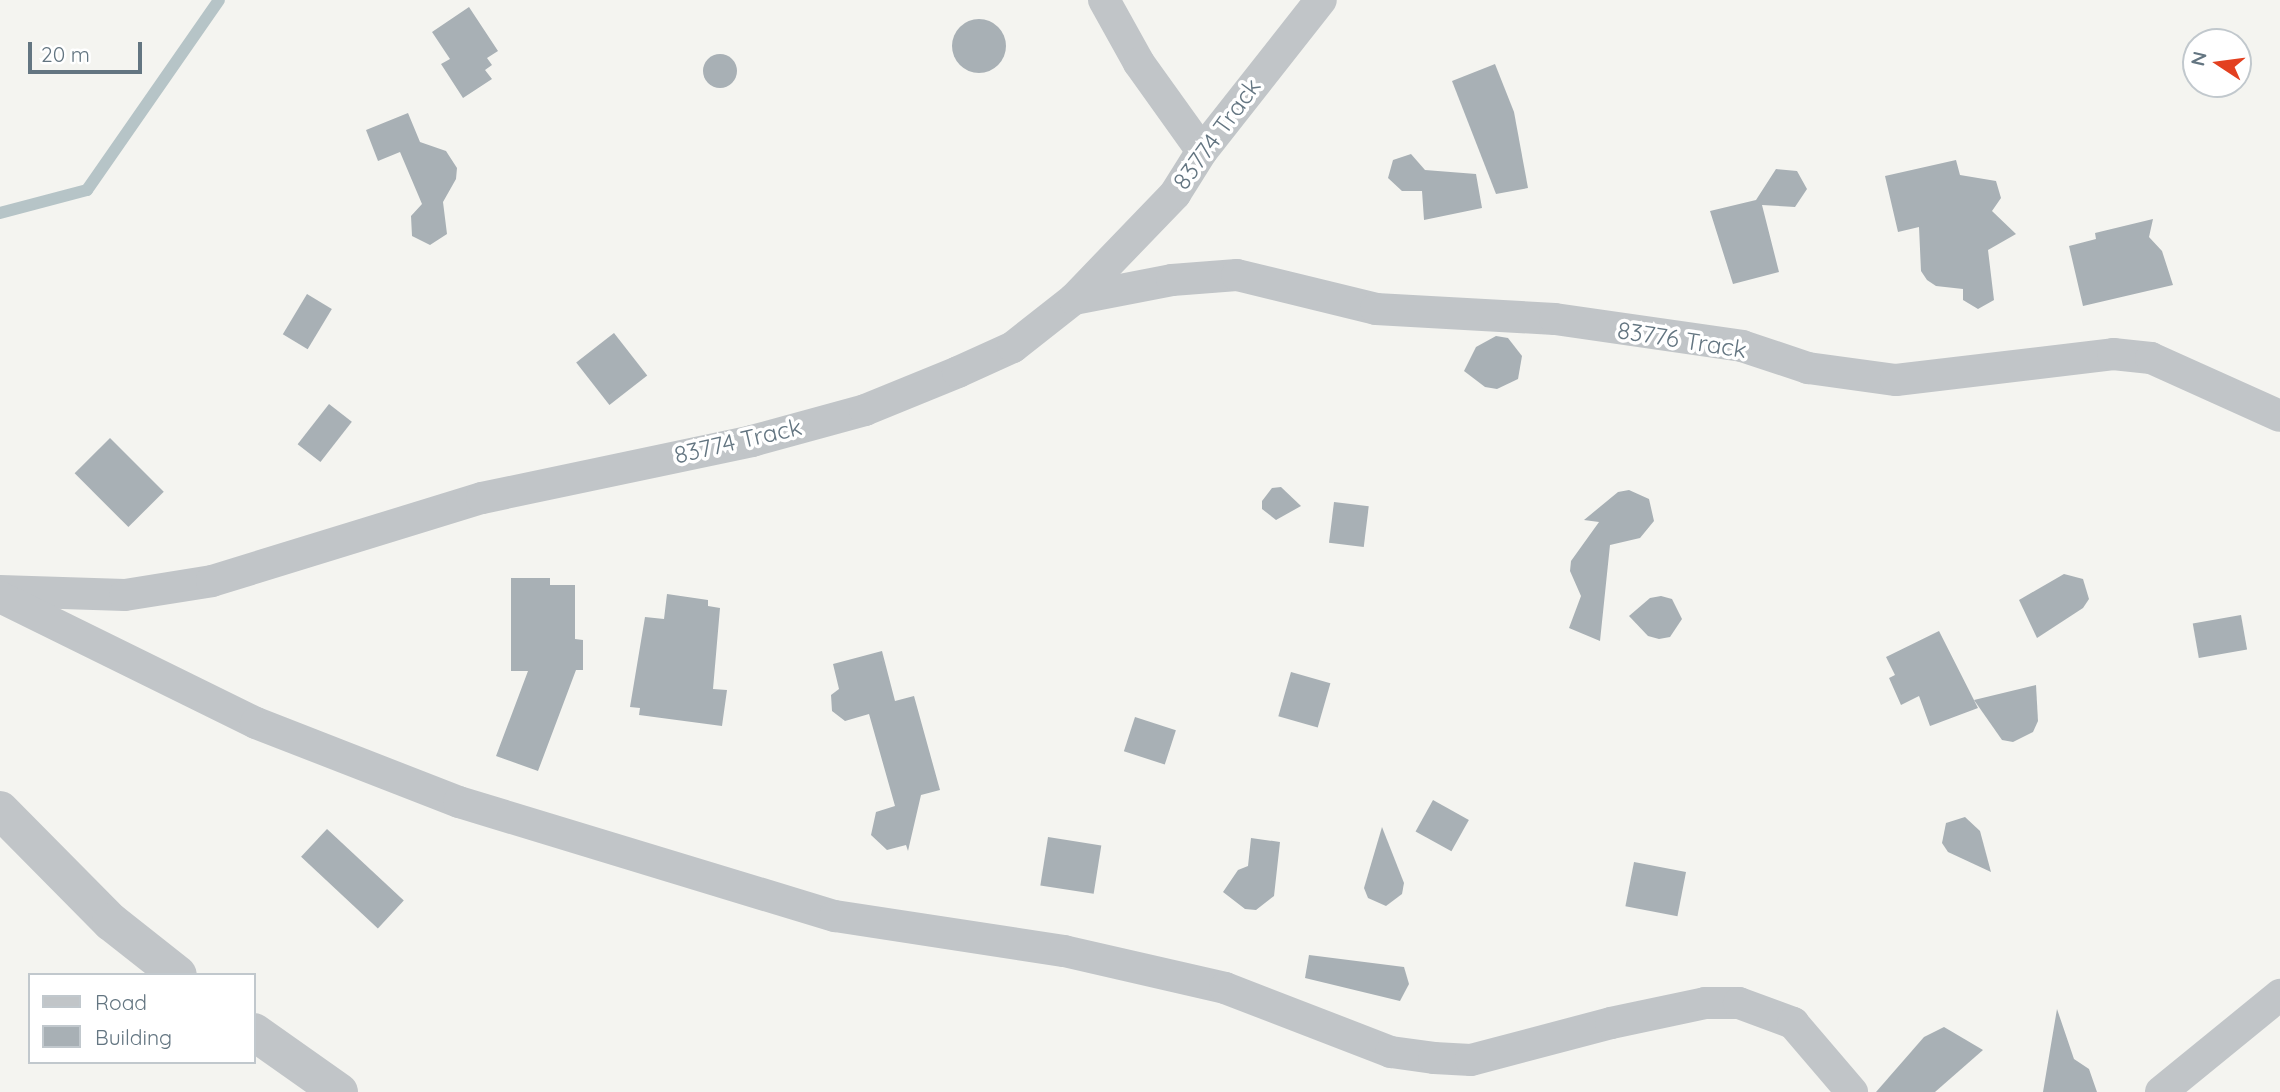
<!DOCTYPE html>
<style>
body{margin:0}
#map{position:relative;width:2280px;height:1092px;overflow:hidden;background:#f4f4f0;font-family:Quicksand,sans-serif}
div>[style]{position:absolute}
.stream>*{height:12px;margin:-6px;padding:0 6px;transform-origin:6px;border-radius:6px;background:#b6c4c7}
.building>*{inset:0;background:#a8b0b5;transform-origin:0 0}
.round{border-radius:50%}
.minor>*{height:32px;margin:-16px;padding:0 16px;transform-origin:16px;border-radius:16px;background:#c1c5c8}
.tertiary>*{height:38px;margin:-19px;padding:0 19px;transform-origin:19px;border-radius:19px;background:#c1c5c8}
span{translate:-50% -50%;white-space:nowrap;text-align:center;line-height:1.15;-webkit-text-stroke:7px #fff;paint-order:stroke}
.street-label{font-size:24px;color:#637581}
.legend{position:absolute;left:28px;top:973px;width:228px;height:91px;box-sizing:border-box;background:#fff;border:2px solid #c1c8cd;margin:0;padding:9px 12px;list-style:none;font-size:21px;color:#637581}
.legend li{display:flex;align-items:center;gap:14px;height:35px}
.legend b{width:35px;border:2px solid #c1c8cd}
.north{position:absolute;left:2182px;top:28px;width:70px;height:70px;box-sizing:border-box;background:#fff;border:2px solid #c1c8cd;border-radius:50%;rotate:283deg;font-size:19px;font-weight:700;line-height:28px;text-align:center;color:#637581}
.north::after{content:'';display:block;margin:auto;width:24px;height:32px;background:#e34020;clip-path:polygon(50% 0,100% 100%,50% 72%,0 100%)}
.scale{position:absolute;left:28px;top:42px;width:114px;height:32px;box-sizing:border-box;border:4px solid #637581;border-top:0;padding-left:9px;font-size:21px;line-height:24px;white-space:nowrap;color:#637581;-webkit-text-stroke:5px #fff;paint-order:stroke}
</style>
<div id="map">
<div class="stream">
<div style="left:0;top:213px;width:90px;rotate:-14.8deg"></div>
<div style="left:87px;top:190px;width:231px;rotate:-55.2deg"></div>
</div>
<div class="building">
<div style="clip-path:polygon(469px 7px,498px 51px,487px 58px,492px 65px,485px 70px,492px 79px,463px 98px,441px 64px,450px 59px,432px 32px)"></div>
<div class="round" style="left:952px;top:19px;width:54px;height:54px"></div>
<div class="round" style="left:703px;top:54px;width:34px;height:34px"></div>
<div style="clip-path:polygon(1495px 64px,1514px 112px,1528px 188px,1496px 194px,1452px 81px)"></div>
<div style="clip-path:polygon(408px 113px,420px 142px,446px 151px,457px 168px,456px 179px,443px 202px,447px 234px,430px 245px,412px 236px,411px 216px,422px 204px,400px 152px,378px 161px,366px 130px)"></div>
<div style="clip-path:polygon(1411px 154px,1425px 170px,1476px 174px,1482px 208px,1424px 220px,1422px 191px,1402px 191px,1388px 178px,1393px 160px)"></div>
<div style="clip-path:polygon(1956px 160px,1960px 175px,1996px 181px,2001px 198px,1992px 211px,2016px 234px,1988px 250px,1994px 300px,1978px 309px,1963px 300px,1963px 289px,1936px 286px,1927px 280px,1921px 271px,1919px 227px,1898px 232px,1885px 176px)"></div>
<div style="clip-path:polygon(1776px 169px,1797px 171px,1807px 189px,1795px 207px,1762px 205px,1779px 272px,1733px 284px,1710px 211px,1756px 200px)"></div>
<div style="clip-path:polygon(2153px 219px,2149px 237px,2162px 251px,2173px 285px,2083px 306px,2069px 246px,2096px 239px,2095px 233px)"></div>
<div style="left:307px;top:294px;width:29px;height:47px;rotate:31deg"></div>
<div style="left:614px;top:333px;width:54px;height:48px;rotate:52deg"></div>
<div style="clip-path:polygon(1496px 336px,1508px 338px,1522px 356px,1518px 379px,1497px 389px,1485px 387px,1464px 371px,1476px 347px)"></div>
<div style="left:329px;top:404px;width:29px;height:51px;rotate:38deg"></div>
<div style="left:110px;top:438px;width:76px;height:50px;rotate:45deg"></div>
<div style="clip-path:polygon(1281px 487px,1301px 506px,1276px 520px,1262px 509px,1262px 501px,1272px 488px)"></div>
<div style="clip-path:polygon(1629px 490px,1649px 499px,1654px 521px,1640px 538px,1610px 545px,1600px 641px,1569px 628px,1581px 596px,1570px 571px,1571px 561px,1599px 522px,1584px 520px,1618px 492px)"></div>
<div style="left:1334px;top:502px;width:35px;height:41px;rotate:7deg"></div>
<div style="clip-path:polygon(2064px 574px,2083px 579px,2089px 599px,2083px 608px,2037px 638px,2019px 600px)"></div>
<div style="clip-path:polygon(511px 578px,550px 578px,550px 585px,575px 585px,575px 639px,583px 640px,583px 670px,576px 670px,538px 771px,496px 756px,528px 671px,511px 671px)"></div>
<div style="clip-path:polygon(667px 594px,708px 600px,708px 606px,720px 608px,713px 689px,727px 690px,722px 726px,639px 715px,640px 708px,630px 707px,645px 617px,664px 619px)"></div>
<div style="clip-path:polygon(1661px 596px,1672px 599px,1682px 619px,1670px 637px,1659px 639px,1648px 636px,1629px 616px,1650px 598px)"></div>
<div style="left:2241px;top:615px;width:35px;height:49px;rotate:80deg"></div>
<div style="clip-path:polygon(1939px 631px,1978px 708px,1930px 726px,1919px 696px,1901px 705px,1889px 678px,1895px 675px,1886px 657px)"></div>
<div style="clip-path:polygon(882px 651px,895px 701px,914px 696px,940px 790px,921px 795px,908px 851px,906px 845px,887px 850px,871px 835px,876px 812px,895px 806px,869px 714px,845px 721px,832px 711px,831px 695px,839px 689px,833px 664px)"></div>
<div style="left:1291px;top:672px;width:41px;height:46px;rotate:16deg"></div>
<div style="clip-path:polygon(2036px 685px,2038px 721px,2033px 732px,2013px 742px,2002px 740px,1974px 700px)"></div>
<div style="left:1135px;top:717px;width:43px;height:36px;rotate:18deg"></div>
<div style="left:1433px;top:800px;width:41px;height:36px;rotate:29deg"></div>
<div style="clip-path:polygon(1965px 817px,1980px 831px,1991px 872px,1948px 852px,1942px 843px,1946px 823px)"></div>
<div style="clip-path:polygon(1382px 827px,1404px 883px,1402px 894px,1386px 906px,1368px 898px,1364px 888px)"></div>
<div style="left:327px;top:829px;width:105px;height:38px;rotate:43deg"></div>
<div style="left:1048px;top:837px;width:54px;height:49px;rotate:9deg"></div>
<div style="clip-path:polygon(1251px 838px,1280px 842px,1274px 896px,1256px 910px,1245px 909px,1223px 892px,1238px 870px,1248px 866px)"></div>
<div style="left:1634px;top:862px;width:53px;height:45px;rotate:11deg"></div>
<div style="clip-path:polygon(1309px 955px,1404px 967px,1409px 984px,1400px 1001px,1305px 978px)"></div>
<div style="clip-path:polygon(2057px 1009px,2074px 1059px,2089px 1069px,2097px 1092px,2043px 1092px)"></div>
<div style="clip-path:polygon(1944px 1027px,1983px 1050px,1935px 1092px,1876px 1092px,1924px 1037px)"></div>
</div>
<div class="minor">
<div style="left:1104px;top:0;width:72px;rotate:60.9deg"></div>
<div style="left:1139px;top:63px;width:108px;rotate:54.4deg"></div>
<div style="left:1074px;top:299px;width:100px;rotate:-11deg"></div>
<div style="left:1172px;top:280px;width:65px;rotate:-4.4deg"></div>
<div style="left:1237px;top:275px;width:143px;rotate:13.7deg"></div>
<div style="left:1376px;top:309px;width:179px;rotate:3.2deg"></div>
<div style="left:1555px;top:319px;width:189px;rotate:8.2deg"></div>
<div style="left:1742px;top:346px;width:70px;rotate:18.4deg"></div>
<div style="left:1808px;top:368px;width:89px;rotate:7.8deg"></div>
<div style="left:1896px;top:380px;width:219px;rotate:-6.8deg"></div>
<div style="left:2113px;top:354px;width:38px;rotate:6deg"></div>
<div style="left:2151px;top:358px;width:141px;rotate:24.2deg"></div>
<div style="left:0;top:591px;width:125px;rotate:1.8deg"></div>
<div style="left:125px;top:595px;width:88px;rotate:-9.1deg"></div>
<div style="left:212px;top:581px;width:282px;rotate:-17.1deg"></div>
<div style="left:482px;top:498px;width:276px;rotate:-11.9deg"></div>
<div style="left:752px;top:441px;width:117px;rotate:-15.3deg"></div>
<div style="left:865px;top:410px;width:100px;rotate:-22.2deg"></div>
<div style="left:958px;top:372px;width:60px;rotate:-24.4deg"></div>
<div style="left:1013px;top:347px;width:78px;rotate:-38.2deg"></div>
<div style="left:1074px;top:299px;width:146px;rotate:-46.1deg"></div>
<div style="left:1175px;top:194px;width:51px;rotate:-57.9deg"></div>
<div style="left:1202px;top:151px;width:192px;rotate:-51.8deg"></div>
<div style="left:0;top:597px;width:285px;rotate:26.2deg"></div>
<div style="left:256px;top:723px;width:218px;rotate:21.3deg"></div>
<div style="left:459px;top:802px;width:393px;rotate:16.9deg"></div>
<div style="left:835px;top:916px;width:232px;rotate:8.7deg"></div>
<div style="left:1064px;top:951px;width:165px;rotate:12.9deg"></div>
<div style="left:1225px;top:988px;width:178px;rotate:21.1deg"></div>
<div style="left:1391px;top:1052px;width:43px;rotate:7.9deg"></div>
<div style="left:1434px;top:1058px;width:37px;rotate:3deg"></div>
<div style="left:1471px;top:1060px;width:145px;rotate:-14.8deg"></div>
<div style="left:1611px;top:1023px;width:96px;rotate:-12deg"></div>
<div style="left:1705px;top:1003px;width:34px"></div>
<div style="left:1739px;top:1003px;width:58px;rotate:20.3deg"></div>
<div style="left:1793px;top:1023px;width:91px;rotate:49.5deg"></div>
<div style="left:2161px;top:1092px;width:154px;rotate:-39.2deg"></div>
</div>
<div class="tertiary">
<div style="left:0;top:810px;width:158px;rotate:45.3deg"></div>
<div style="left:111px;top:922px;width:85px;rotate:38.3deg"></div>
<div style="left:254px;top:1032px;width:104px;rotate:35.2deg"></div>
</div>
<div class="street-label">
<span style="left:1217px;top:134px;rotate:-54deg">83774 Track</span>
<span style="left:1682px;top:340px;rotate:9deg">83776 Track</span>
<span style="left:738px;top:441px;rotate:-13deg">83774 Track</span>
</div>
<ul class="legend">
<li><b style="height:9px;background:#c1c5c8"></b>Road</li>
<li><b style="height:19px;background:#a8b0b5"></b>Building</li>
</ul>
<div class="north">N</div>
<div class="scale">20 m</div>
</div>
